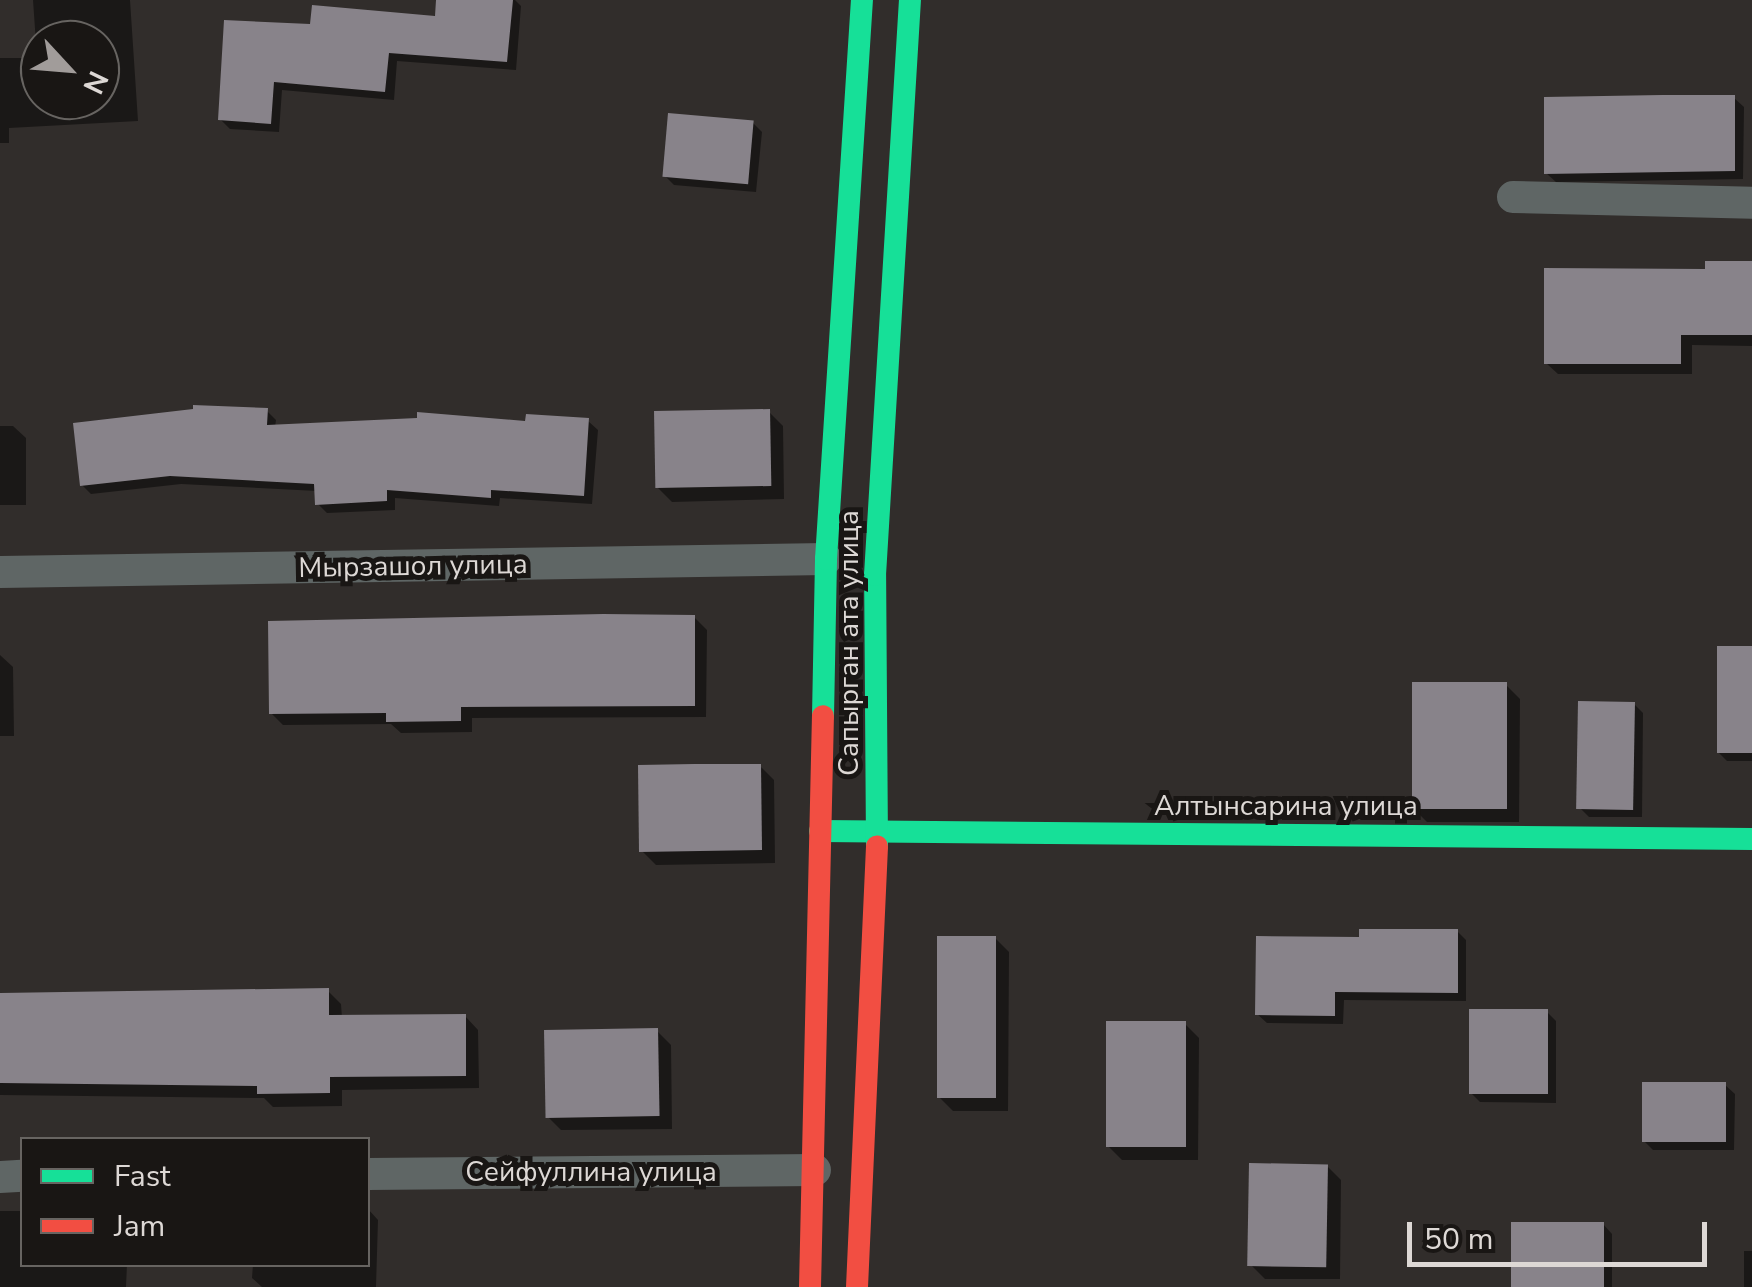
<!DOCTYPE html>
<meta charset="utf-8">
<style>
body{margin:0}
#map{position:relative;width:1752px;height:1287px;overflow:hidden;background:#312d2b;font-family:"Nunito Sans",sans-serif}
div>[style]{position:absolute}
.shadow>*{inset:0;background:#0007;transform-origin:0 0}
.building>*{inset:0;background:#88838a;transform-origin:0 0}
.street>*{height:32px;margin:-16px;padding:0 16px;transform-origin:16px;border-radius:16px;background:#5f6665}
.fast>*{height:22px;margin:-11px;padding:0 11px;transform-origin:11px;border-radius:11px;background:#16e098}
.jam>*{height:22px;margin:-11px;padding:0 11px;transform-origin:11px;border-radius:11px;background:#f24e42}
span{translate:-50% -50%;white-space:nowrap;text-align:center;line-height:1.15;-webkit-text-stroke:10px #191614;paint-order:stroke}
.street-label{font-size:28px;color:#ddd8d5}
.legend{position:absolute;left:20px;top:1137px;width:350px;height:130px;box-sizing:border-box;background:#191614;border:2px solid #676461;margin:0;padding:12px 18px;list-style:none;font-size:30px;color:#ddd8d5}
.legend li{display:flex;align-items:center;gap:20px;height:50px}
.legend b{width:50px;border:2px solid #676461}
.north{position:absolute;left:20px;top:20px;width:100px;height:100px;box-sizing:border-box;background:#191614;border:2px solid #676461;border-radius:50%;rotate:116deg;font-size:28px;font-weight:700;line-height:40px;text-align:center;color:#ddd8d5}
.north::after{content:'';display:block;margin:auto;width:35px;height:45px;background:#a19c9a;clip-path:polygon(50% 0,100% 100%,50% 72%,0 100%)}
.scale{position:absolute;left:1407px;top:1222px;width:300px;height:45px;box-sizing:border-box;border:5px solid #ddd8d5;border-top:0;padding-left:12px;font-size:30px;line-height:35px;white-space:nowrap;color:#ddd8d5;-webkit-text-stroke:8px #191614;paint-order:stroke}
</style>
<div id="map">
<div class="shadow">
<div style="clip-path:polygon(evenodd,33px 0,130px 0,138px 121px,9px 128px,9px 143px,0 143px,0 58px,37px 58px,33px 0,40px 40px,100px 40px,100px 100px,40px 100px,40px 40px)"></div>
<div style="clip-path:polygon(439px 0,515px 0,521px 6px,516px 70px,397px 61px,394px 100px,282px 90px,279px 132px,230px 129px,221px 120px,313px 27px,437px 18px)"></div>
<div style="clip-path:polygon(1734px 98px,1744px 107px,1743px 179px,1556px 182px,1546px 173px)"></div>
<div style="clip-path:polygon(753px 123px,762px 132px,756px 192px,674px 185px,665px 176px)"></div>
<div style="clip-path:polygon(1752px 263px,1752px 346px,1692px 345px,1692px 374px,1558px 374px,1546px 363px,1708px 271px)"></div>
<div style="clip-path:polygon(267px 411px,276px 420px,275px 427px,588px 421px,598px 430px,592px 504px,500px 498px,499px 506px,395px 498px,395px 510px,327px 513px,318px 504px,317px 491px,181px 484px,91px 494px,82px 485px)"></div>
<div style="clip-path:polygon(769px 412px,783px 426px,784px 499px,672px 502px,658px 488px)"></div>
<div style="clip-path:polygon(0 426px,13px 426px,26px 438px,26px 505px,0 505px)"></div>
<div style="clip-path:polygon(694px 617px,707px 630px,706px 717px,472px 718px,472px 732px,401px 733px,391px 724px,283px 725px,271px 713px)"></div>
<div style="clip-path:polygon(1752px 648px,1752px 761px,1727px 761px,1718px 752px)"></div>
<div style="clip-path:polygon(0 655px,13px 667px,14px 736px,0 736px)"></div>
<div style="clip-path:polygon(1506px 685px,1520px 699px,1519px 822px,1427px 822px,1413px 808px)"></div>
<div style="clip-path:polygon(1634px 704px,1643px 713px,1642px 817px,1589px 817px,1580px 808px)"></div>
<div style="clip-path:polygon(760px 766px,774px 780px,775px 863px,656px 865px,642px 851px)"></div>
<div style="clip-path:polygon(1457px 931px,1466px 940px,1466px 1001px,1344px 1000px,1343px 1024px,1267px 1023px,1257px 1014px,1362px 940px)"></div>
<div style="clip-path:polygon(995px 938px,1009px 952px,1008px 1111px,953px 1111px,939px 1097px)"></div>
<div style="clip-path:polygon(328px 991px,341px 1004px,342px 1018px,465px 1016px,478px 1030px,479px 1088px,342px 1090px,342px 1106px,273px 1107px,264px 1098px,0 1095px,0 995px)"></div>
<div style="clip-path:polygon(1547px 1012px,1556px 1021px,1556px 1103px,1480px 1102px,1471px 1093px)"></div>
<div style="clip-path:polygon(1185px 1024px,1199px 1038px,1198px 1160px,1122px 1160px,1108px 1146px)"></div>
<div style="clip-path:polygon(657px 1031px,671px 1045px,672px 1129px,561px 1130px,547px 1116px)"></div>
<div style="clip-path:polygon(1725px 1085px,1735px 1094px,1734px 1150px,1653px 1150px,1644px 1141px)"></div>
<div style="clip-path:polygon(1327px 1166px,1341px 1180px,1340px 1279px,1265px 1279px,1251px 1265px)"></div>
<div style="clip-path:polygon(368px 1209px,378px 1220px,376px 1287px,262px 1287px,252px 1278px,253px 1264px,368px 1264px)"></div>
<div style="clip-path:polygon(0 1211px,22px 1211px,22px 1264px,127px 1264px,126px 1287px,0 1287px)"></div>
<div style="clip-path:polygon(1603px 1224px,1612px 1234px,1612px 1287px,1513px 1287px)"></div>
<div style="left:1744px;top:1251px;width:8px;height:36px"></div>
</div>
<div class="building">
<div style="clip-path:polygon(436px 0,513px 0,507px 62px,389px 53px,385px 92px,274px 82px,271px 124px,218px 120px,224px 20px,310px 24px,312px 5px,435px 16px)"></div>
<div style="clip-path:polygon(1662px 95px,1735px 95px,1735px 171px,1544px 174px,1544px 97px)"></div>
<div style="left:668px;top:113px;width:86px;height:64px;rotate:5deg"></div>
<div style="clip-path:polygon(1705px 261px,1752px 261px,1752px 335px,1681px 335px,1681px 364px,1544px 364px,1544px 268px,1705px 269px)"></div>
<div style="clip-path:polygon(193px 405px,268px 408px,267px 425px,417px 418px,417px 412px,525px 421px,526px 414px,589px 418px,584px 496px,491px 490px,491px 498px,387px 490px,387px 501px,315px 505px,314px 484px,170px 476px,80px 486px,73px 423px,193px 409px)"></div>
<div style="left:770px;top:409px;width:77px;height:116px;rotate:89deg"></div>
<div style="clip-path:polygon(603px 614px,695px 615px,695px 706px,461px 707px,461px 721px,386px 722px,386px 713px,269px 714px,268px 621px)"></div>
<div style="left:1717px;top:646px;width:35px;height:107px"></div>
<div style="left:1412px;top:682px;width:95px;height:127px"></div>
<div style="left:1578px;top:701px;width:57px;height:108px;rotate:1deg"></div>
<div style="clip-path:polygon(694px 764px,761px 764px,762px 850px,639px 852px,638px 765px)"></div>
<div style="clip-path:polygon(1359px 929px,1458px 929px,1458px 993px,1335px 992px,1335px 1016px,1255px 1015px,1256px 936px,1359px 937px)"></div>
<div style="left:937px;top:936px;width:59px;height:162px"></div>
<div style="clip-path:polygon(329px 988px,329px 1015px,466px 1014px,466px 1076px,330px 1077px,330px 1093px,257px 1094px,257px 1086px,0 1083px,0 993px)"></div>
<div style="left:1469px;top:1009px;width:79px;height:85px"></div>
<div style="left:1106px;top:1021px;width:80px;height:126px"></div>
<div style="left:658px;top:1028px;width:88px;height:114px;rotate:89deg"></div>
<div style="left:1642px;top:1082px;width:84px;height:60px"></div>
<div style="left:1249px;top:1163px;width:79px;height:103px;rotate:1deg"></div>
<div style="left:1511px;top:1222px;width:93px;height:65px"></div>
</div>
<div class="street">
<div style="left:1513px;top:197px;width:239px;rotate:1.4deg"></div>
<div style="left:0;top:572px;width:826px;rotate:-0.9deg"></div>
<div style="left:368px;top:1174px;width:447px;rotate:-0.5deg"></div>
<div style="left:0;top:1177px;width:22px;rotate:-3deg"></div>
</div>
<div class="fast">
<div style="left:823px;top:716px;width:157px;rotate:-88.9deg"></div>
<div style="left:826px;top:559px;width:560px;rotate:-86.32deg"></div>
<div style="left:820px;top:831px;width:932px;rotate:0.49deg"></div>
<div style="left:877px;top:846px;width:271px;rotate:-90.4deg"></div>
<div style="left:875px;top:575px;width:576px;rotate:-86.52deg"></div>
</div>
<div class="jam">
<div style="left:810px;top:1287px;width:571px;rotate:-88.7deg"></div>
<div style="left:857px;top:1287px;width:441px;rotate:-87.4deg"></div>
</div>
<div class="street-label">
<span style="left:413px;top:566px;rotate:-1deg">Мырзашол улица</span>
<span style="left:849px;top:643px;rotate:-90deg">Сапырган ата улица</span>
<span style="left:1286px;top:806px">Алтынсарина улица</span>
<span style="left:591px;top:1172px">Сейфуллина улица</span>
</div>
<ul class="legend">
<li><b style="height:12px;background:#16e098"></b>Fast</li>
<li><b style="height:12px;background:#f24e42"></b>Jam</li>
</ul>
<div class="north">N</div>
<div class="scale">50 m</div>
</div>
